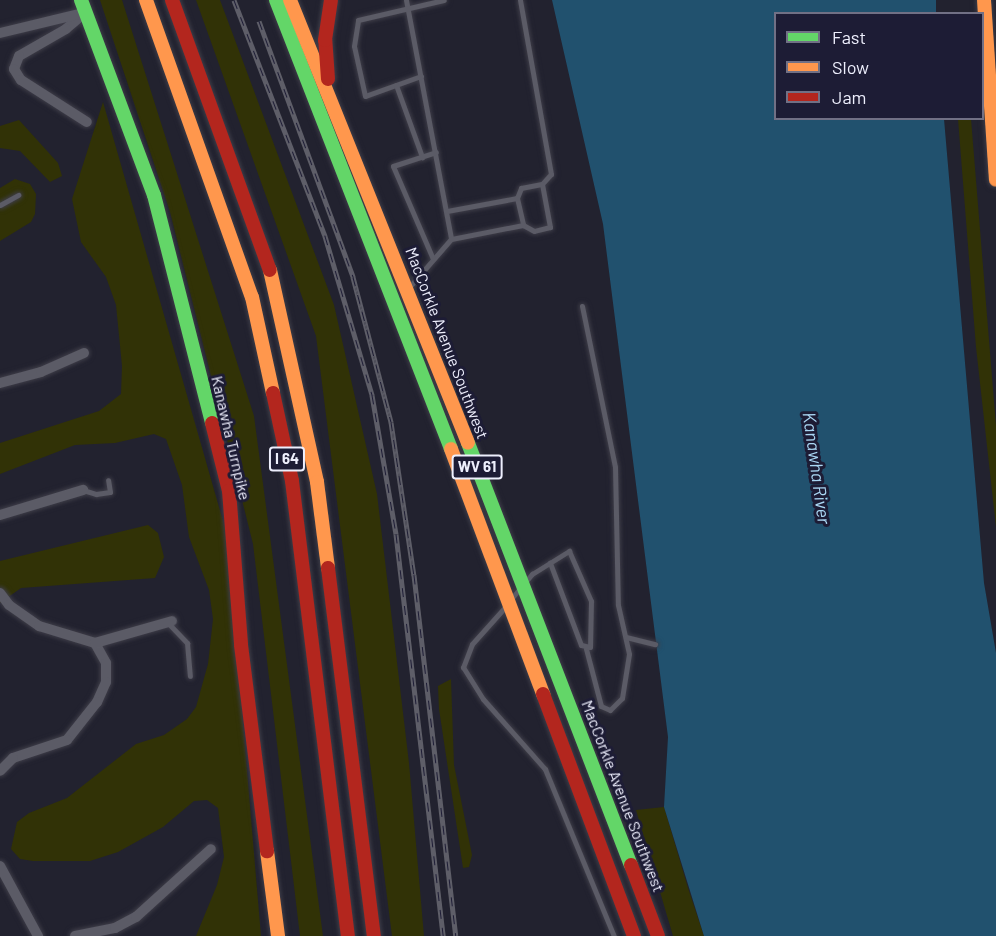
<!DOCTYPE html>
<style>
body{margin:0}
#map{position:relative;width:996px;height:936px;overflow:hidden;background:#22222f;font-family:Barlow,sans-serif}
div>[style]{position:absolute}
.green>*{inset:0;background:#313206}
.water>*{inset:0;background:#21516e}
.roads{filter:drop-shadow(0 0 2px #3e3d48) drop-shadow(0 0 2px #3e3d48)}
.lane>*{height:5px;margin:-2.5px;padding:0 2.5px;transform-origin:2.5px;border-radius:2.5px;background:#5b5b66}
.street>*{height:10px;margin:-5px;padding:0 5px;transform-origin:5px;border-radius:5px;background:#5b5b66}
.fast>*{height:14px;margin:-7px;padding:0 7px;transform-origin:7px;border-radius:7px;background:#63d668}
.slow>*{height:14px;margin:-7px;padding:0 7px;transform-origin:7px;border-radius:7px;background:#ff974d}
.jam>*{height:14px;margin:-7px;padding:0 7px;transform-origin:7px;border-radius:7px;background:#b3261e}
.rail>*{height:5px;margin-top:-2.5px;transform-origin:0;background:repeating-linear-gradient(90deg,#1d1c35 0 9px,#5e5e68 0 18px);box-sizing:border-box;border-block:2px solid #5e5e68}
span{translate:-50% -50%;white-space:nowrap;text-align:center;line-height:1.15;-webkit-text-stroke:6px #1d1c35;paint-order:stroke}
.shield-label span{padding:2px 4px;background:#1d1c35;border:2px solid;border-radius:4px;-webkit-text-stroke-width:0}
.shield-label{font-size:15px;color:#eeeffd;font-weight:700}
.street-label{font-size:16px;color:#eeeffd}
.water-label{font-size:18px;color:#a9d6f3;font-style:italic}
.legend{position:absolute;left:774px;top:12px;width:210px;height:108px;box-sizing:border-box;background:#1d1c35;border:2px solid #717085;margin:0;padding:8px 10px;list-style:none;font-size:18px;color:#eeeffd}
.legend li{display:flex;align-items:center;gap:12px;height:30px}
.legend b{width:30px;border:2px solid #717085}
</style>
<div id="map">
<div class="green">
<div style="clip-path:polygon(100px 0,122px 0,254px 416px,323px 936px,300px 936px,253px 544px,170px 212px)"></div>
<div style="clip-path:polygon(196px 0,220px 0,334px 305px,377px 494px,409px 763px,424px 936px,392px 936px,316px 336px)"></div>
<div style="clip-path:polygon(103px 102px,227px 535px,261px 936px,196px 936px,217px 885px,224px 857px,218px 808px,207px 800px,194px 801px,163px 827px,118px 852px,90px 861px,33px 861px,20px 859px,11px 849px,17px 822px,29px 813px,67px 798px,136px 744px,164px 735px,187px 719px,196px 707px,208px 664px,213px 619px,209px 590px,189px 537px,182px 485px,166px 439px,154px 434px,115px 443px,75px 445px,0 474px,0 443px,99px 411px,121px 394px,122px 366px,116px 305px,106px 277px,81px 242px,72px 199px)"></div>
<div style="clip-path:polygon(958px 119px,971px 119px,996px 426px,996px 527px,976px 347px)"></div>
<div style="clip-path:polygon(19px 120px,58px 163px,62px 176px,50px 182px,20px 151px,0 148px,0 126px)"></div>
<div style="clip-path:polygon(15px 179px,30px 184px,36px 194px,35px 214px,31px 222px,0 241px,0 188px)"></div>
<div style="clip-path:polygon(148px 525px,158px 533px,164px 557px,155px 578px,21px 588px,0 603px,0 561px)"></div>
<div style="clip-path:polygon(451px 679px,454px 765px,472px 855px,469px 867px,463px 868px,439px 709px,438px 686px)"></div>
<div style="clip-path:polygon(664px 807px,688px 888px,704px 936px,673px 936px,636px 810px)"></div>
</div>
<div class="water">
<div style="clip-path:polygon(552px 0,936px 0,936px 13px,776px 14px,776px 118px,944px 119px,984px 583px,996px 653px,996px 936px,704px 936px,664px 807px,668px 737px,603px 224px)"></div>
</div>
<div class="roads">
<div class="lane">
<div style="left:406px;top:0;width:243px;rotate:79.3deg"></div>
<div style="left:451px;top:239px;width:61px;rotate:131deg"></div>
<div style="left:520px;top:0;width:177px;rotate:79.9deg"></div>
<div style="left:551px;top:174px;width:13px;rotate:132deg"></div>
<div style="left:421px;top:76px;width:59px;rotate:160.3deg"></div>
<div style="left:365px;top:96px;width:51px;rotate:-102.4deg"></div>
<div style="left:354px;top:46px;width:26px;rotate:-81deg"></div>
<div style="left:358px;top:20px;width:88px;rotate:-13.1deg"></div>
<div style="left:396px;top:85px;width:77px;rotate:70.1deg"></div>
<div style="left:517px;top:198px;width:28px;rotate:77deg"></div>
<div style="left:0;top:205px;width:21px;rotate:-29deg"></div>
<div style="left:447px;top:211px;width:71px;rotate:-10.5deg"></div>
<div style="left:517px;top:198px;width:11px;rotate:-68deg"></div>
<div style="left:521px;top:188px;width:21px;rotate:-11deg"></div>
<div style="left:542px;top:184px;width:44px;rotate:79.5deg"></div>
<div style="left:550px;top:227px;width:16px;rotate:166deg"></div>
<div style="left:534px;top:231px;width:13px;rotate:-151deg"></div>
<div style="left:523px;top:225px;width:73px;rotate:169deg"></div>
<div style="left:433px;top:259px;width:101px;rotate:-113.3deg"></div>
<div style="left:393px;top:166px;width:45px;rotate:-18deg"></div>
<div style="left:582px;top:306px;width:164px;rotate:78.4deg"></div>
<div style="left:615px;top:467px;width:138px;rotate:88.8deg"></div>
<div style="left:618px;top:605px;width:50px;rotate:77.3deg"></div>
<div style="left:629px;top:654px;width:45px;rotate:99deg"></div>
<div style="left:622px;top:698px;width:17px;rotate:135deg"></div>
<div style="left:610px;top:710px;width:10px;rotate:-156deg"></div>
<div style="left:601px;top:706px;width:59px;rotate:-104.7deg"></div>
<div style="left:83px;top:490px;width:14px;rotate:17deg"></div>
<div style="left:96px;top:494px;width:14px;rotate:-8deg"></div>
<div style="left:110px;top:492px;width:12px;rotate:-99deg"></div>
<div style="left:511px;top:599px;width:33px;rotate:-50deg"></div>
<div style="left:532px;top:574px;width:44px;rotate:-31.9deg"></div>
<div style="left:569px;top:551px;width:55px;rotate:66.3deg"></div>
<div style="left:591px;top:601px;width:46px;rotate:91.2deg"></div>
<div style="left:590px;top:647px;width:9px;rotate:-167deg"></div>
<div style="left:581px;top:645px;width:88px;rotate:-110.7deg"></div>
<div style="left:506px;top:606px;width:51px;rotate:131.8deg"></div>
<div style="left:472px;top:644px;width:25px;rotate:111deg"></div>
<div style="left:463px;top:667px;width:38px;rotate:58deg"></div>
<div style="left:483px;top:699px;width:94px;rotate:48.5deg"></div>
<div style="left:545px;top:769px;width:181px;rotate:67.6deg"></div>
<div style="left:168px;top:623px;width:28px;rotate:46deg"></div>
<div style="left:187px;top:643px;width:33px;rotate:85deg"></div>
<div style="left:626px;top:637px;width:30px;rotate:14deg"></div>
</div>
<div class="street">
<div style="left:86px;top:12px;width:26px;rotate:140deg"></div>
<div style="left:66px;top:29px;width:54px;rotate:150.1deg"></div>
<div style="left:19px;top:56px;width:14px;rotate:111deg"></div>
<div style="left:14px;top:69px;width:13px;rotate:58deg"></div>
<div style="left:21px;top:80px;width:78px;rotate:32.5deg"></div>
<div style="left:0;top:33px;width:85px;rotate:-13.5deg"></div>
<div style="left:0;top:383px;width:42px;rotate:-15deg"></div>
<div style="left:41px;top:372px;width:47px;rotate:-23.8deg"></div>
<div style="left:0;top:515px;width:87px;rotate:-16.8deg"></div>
<div style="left:0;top:593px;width:15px;rotate:53deg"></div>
<div style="left:9px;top:605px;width:37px;rotate:35deg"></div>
<div style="left:39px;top:626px;width:59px;rotate:16.9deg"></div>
<div style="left:95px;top:643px;width:23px;rotate:61deg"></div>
<div style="left:106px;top:663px;width:19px;rotate:90deg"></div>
<div style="left:106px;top:682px;width:22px;rotate:114deg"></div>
<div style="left:97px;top:702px;width:48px;rotate:128.3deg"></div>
<div style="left:67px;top:740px;width:57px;rotate:161.6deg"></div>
<div style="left:13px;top:758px;width:18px;rotate:135deg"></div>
<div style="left:95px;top:643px;width:80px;rotate:-15.9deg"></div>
<div style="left:0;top:866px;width:80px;rotate:61.5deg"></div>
<div style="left:75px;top:936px;width:41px;rotate:-11.3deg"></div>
<div style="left:115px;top:928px;width:24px;rotate:-28deg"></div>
<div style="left:136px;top:917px;width:101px;rotate:-42.2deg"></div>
</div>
<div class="fast">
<div style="left:81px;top:0;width:208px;rotate:69.5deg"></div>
<div style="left:154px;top:195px;width:235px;rotate:75.7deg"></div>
<div style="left:276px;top:0;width:482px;rotate:68.7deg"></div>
<div style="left:468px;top:443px;width:452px;rotate:68.9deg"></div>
</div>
<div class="slow">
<div style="left:146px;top:0;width:315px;rotate:70.4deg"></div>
<div style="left:252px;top:297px;width:98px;rotate:77.7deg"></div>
<div style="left:290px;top:0;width:477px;rotate:68.1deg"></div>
<div style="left:984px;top:0;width:180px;rotate:86.2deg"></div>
<div style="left:270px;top:270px;width:217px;rotate:77.5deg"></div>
<div style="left:317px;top:482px;width:87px;rotate:82.7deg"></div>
<div style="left:451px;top:449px;width:262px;rotate:69.4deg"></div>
<div style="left:267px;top:851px;width:86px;rotate:82.6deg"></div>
</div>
<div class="jam">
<div style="left:172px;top:0;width:287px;rotate:70.1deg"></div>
<div style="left:328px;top:79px;width:39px;rotate:-94deg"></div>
<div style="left:325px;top:40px;width:40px;rotate:-81.5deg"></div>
<div style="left:273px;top:393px;width:90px;rotate:77.8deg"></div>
<div style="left:292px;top:481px;width:458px;rotate:83deg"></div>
<div style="left:212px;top:423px;width:70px;rotate:76deg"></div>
<div style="left:229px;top:491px;width:154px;rotate:85.5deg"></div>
<div style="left:241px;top:645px;width:208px;rotate:82.8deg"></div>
<div style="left:328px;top:568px;width:371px;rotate:82.9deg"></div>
<div style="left:543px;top:694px;width:259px;rotate:69.4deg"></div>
<div style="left:631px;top:865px;width:76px;rotate:69.2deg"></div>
</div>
</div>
<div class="rail">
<div style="left:234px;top:0;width:253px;rotate:68.9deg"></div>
<div style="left:325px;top:236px;width:166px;rotate:73.5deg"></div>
<div style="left:372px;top:395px;width:141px;rotate:80.2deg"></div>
<div style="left:396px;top:534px;width:405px;rotate:83.3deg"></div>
<div style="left:259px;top:21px;width:273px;rotate:69.8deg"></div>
<div style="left:353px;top:277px;width:150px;rotate:75.3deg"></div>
<div style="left:391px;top:422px;width:155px;rotate:81.5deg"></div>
<div style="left:414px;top:575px;width:363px;rotate:83.4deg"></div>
</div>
<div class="shield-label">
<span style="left:287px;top:459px">I 64</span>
<span style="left:477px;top:467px">WV 61</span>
</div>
<div class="street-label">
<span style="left:447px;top:343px;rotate:69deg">MacCorkle Avenue Southwest</span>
<span style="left:231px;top:438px;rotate:77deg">Kanawha Turnpike</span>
<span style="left:623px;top:796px;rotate:69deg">MacCorkle Avenue Southwest</span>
</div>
<div class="water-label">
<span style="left:817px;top:468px;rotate:82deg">Kanawha River</span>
</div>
<ul class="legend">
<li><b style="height:8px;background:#63d668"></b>Fast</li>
<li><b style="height:8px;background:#ff974d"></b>Slow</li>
<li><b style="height:8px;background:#b3261e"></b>Jam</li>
</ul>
</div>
